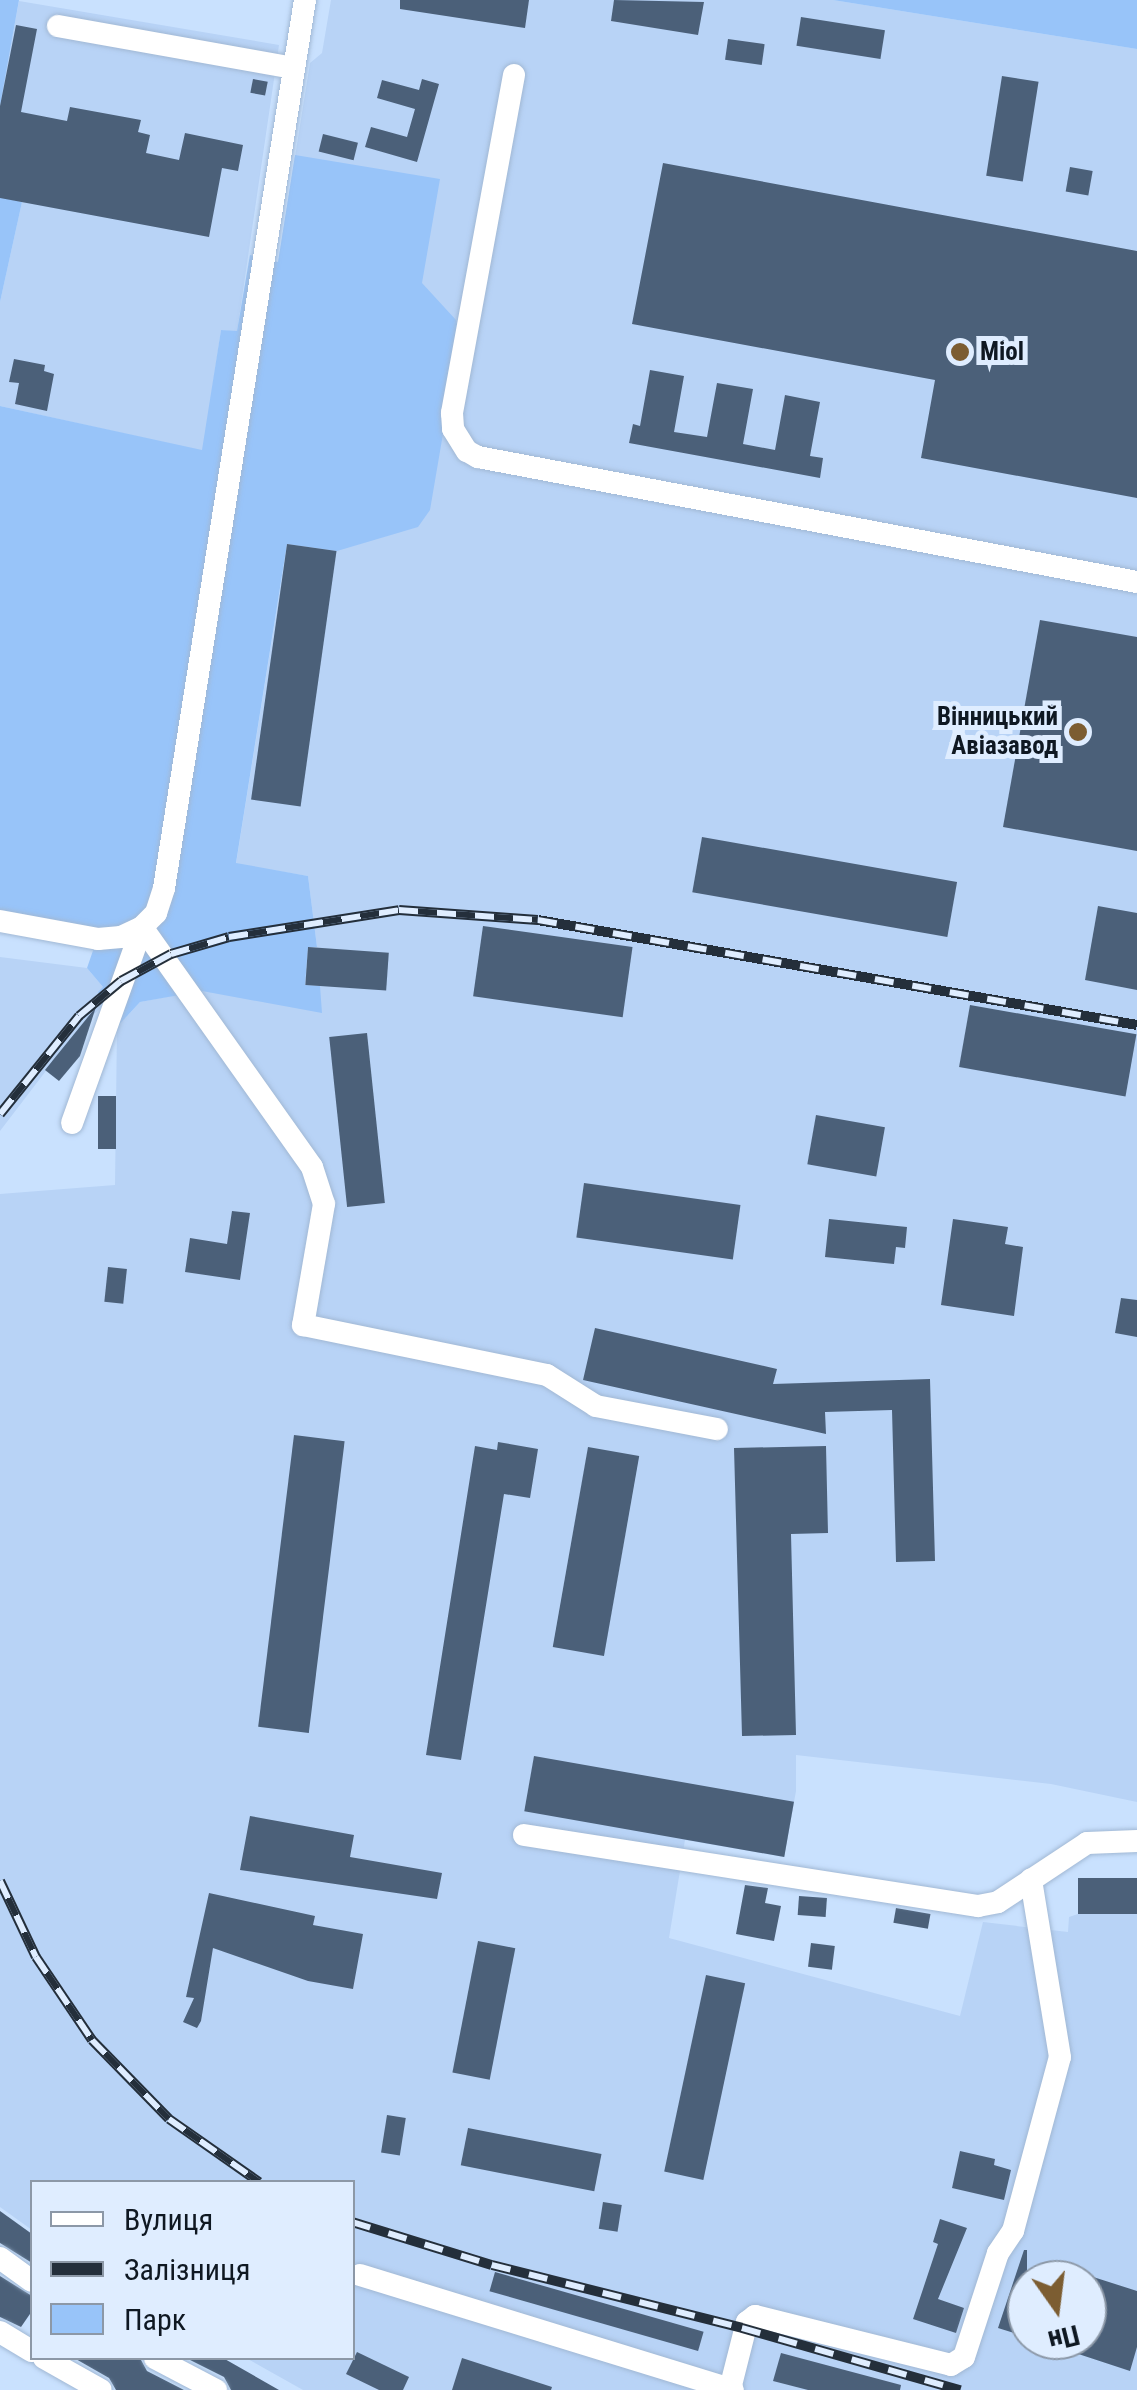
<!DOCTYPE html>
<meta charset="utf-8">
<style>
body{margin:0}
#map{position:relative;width:1137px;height:2390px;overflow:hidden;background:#c9e1fe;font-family:"Roboto Condensed",sans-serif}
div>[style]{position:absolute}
.built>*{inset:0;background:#b8d3f6}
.green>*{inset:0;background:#98c4f9}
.building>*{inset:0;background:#4b6079;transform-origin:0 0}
.roads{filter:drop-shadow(0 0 2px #a1b8d4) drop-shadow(0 0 2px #a1b8d4)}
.minor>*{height:22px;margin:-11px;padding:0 11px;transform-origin:11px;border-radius:11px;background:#fff}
.rail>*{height:10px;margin-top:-5px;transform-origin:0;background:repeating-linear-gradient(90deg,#dfedff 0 19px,#242f3b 0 38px);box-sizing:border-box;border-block:2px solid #242f3b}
.dots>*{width:28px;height:28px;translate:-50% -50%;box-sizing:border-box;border:5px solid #dfedff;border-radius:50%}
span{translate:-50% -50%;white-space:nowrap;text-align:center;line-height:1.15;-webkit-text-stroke:10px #dfedff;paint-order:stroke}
.poi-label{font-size:25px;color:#0f1822;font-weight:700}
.left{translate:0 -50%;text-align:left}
.right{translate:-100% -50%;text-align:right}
.legend{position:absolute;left:30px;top:2180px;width:325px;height:180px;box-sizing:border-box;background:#dfedff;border:2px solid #8c98a7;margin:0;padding:12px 18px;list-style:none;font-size:30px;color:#0f1822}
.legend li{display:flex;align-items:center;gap:20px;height:50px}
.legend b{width:50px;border:2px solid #8c98a7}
.north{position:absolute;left:1007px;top:2260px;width:100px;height:100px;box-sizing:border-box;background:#dfedff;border:2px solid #8c98a7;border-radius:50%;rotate:166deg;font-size:28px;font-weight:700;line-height:40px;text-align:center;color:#0f1822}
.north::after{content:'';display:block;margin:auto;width:35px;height:45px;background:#7c5d32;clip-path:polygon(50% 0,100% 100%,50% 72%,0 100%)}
</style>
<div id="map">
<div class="built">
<div style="clip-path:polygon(evenodd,331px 0,833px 0,1137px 49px,1137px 1802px,1051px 1784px,796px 1755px,796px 1791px,784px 1857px,685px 1840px,669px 1938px,960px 2016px,983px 1922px,1068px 1932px,1069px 1917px,1078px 1914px,1137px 1914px,1137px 2390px,303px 2390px,246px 2358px,352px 2358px,352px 2182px,32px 2182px,32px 2230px,0 2207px,0 1194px,115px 1185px,117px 1027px,140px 1002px,202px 990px,322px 1012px,305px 985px,308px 947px,317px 947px,308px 876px,236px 864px,292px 514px,278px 263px,310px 63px,322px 53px,331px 0,1027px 2280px,1087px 2280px,1087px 2340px,1027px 2340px,1027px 2280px)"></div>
<div style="clip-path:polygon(19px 1px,279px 45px,237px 332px,221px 330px,203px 451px,0 406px,0 302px,22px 202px,0 197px,0 103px)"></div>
<div style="clip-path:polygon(0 957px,87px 968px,103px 987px,105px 1004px,78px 1029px,0 1131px)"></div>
</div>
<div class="green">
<div style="clip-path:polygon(0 0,19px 0,0 106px)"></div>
<div style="clip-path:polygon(833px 0,1137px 0,1137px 49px)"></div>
<div style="clip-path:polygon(295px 155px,440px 179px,422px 283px,456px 320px,460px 334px,430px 510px,418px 527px,337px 551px,287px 544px,236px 863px,308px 876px,317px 947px,308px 947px,305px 985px,320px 986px,322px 1013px,202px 991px,140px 1002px,117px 1027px,98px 1016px,105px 1004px,98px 992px,103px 987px,87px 968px,97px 939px,0 921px,0 406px,202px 450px,221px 330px,237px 331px,250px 255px,278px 262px)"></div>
<div style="clip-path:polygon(0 197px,22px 202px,0 302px)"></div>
</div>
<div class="building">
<div style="clip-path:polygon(400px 0,529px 0,525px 28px,400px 9px)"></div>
<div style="clip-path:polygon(614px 0,704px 2px,698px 35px,611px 21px)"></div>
<div style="left:801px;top:17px;width:85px;height:29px;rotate:9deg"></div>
<div style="clip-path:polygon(16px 25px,37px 29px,21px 112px,67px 121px,70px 107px,141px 120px,138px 132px,150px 135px,146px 153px,179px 160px,185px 133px,243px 145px,238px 171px,222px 168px,209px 237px,0 198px,0 106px)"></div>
<div style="left:728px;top:39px;width:37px;height:21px;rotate:8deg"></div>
<div style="left:1002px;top:76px;width:37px;height:101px;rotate:9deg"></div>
<div style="left:253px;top:79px;width:15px;height:14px;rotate:11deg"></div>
<div style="clip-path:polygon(422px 79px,439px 84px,417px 162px,365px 147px,371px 127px,407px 137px,415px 109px,377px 98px,382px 80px,419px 90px)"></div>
<div style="left:323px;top:134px;width:36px;height:18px;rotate:14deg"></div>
<div style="clip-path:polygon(663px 163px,1137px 251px,1137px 498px,921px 458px,935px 380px,632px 324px)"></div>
<div style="left:1070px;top:167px;width:23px;height:25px;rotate:10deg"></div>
<div style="clip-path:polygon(14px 359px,45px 365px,44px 371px,54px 374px,47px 411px,15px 404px,19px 383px,9px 382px)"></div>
<div style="clip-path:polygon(650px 370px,684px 376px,674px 432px,707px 437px,717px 383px,753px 389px,743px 444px,775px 450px,785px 395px,820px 402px,810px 456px,823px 458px,820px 478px,629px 443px,633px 424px,640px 426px)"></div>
<div style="left:287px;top:544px;width:50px;height:258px;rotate:8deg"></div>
<div style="clip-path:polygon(1040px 620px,1137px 637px,1137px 851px,1003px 827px)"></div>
<div style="left:702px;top:837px;width:259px;height:56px;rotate:10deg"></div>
<div style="clip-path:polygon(1098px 906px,1137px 913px,1137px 990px,1085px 980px)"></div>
<div style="left:483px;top:926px;width:151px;height:71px;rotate:8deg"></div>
<div style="left:308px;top:947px;width:81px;height:38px;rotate:4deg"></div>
<div style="left:970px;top:1005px;width:169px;height:63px;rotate:10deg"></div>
<div style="clip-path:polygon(96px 1007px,80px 1056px,59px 1081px,45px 1070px)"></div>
<div style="left:367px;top:1033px;width:171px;height:38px;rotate:84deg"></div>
<div style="left:98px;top:1096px;width:18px;height:53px"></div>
<div style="left:816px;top:1115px;width:70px;height:50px;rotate:10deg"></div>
<div style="left:584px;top:1183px;width:158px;height:55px;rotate:8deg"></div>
<div style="clip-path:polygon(232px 1211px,250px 1213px,240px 1280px,185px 1272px,190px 1238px,227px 1244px)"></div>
<div style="clip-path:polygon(829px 1219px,907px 1227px,905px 1248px,896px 1247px,894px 1264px,825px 1257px)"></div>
<div style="clip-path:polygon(953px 1219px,1008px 1227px,1005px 1244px,1023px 1247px,1014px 1316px,941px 1305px)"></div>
<div style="left:108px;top:1267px;width:19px;height:35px;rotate:6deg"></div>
<div style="clip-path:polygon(1121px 1298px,1137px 1300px,1137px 1337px,1115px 1333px)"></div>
<div style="clip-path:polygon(595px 1328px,777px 1369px,773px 1384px,930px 1379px,935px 1561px,896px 1562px,892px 1410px,825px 1412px,826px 1434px,583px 1380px)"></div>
<div style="left:294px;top:1435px;width:51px;height:294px;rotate:7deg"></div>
<div style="clip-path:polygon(498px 1442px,538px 1449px,530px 1498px,504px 1494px,461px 1760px,426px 1755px,475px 1446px,497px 1450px)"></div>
<div style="clip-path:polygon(826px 1446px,828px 1533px,791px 1534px,796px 1735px,742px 1736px,734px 1448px)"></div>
<div style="left:588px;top:1447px;width:52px;height:203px;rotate:10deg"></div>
<div style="left:534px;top:1756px;width:264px;height:56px;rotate:10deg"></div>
<div style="clip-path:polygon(250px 1816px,354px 1835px,350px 1857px,442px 1873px,437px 1899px,240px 1870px)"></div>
<div style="left:1078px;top:1878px;width:59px;height:36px"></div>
<div style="clip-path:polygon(745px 1885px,768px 1888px,765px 1903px,781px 1906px,774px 1941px,736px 1934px)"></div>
<div style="clip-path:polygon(209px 1893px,315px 1916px,313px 1925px,363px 1934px,353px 1989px,308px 1981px,213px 1948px,201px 2021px,197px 2028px,183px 2022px,194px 1998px,186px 1997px)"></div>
<div style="left:799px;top:1896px;width:28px;height:19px;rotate:4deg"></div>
<div style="left:896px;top:1908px;width:35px;height:15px;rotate:10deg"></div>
<div style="left:478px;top:1941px;width:38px;height:134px;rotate:11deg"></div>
<div style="left:811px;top:1943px;width:24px;height:24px;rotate:7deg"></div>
<div style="left:706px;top:1975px;width:40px;height:201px;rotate:12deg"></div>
<div style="left:387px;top:2115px;width:19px;height:38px;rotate:9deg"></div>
<div style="left:468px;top:2128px;width:136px;height:38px;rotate:11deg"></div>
<div style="clip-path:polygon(960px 2151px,995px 2159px,994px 2165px,1011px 2170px,1004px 2200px,952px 2188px)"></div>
<div style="left:603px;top:2202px;width:19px;height:27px;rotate:9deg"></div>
<div style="clip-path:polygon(0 2211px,32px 2234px,32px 2263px,0 2243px)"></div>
<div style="clip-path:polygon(940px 2219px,967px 2228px,938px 2299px,964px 2308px,956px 2333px,913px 2319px,938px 2244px,933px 2242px)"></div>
<div style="clip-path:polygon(1024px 2250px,1027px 2250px,1027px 2337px,998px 2328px)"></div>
<div style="left:495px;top:2272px;width:217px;height:20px;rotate:16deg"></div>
<div style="clip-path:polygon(1087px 2275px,1137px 2291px,1137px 2347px,1130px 2371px,1045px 2343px,1087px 2340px)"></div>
<div style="clip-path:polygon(0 2276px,32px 2296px,32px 2311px,21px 2327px,0 2317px)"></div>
<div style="clip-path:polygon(357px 2352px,409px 2377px,403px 2390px,379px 2390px,346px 2374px)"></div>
<div style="clip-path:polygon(781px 2353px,901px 2385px,900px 2390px,808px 2390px,773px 2381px)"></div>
<div style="clip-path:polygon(74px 2358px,140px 2358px,147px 2371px,184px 2390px,116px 2390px,109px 2378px)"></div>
<div style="clip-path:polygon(186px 2358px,223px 2358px,279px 2390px,231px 2390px,224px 2377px)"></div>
<div style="clip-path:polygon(462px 2358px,552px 2387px,551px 2390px,452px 2390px)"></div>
</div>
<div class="roads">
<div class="minor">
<div style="left:58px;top:26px;width:239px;rotate:10.1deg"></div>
<div style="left:514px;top:75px;width:344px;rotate:100.4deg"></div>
<div style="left:452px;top:413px;width:16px;rotate:86deg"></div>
<div style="left:453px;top:429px;width:26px;rotate:58deg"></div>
<div style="left:467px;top:451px;width:13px;rotate:29deg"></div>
<div style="left:478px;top:457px;width:671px;rotate:10.74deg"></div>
<div style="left:0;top:921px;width:100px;rotate:10.4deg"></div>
<div style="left:98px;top:939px;width:23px;rotate:-5deg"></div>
<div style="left:121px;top:937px;width:23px;rotate:-25deg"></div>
<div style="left:142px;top:927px;width:294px;rotate:54.7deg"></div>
<div style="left:312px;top:1167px;width:39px;rotate:72deg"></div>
<div style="left:324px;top:1204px;width:123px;rotate:99.8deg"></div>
<div style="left:303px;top:1325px;width:249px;rotate:11.6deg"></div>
<div style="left:547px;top:1375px;width:58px;rotate:32.3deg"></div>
<div style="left:596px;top:1406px;width:123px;rotate:10.8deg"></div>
<div style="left:72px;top:1123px;width:208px;rotate:-70.3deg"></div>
<div style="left:142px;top:927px;width:20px;rotate:-45deg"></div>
<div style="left:156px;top:913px;width:26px;rotate:-72deg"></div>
<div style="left:164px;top:888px;width:899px;rotate:-80.98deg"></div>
<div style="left:524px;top:1835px;width:460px;rotate:8.9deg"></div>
<div style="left:978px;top:1906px;width:20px;rotate:-11deg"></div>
<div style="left:998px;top:1902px;width:107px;rotate:-33.5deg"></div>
<div style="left:1087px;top:1843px;width:50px;rotate:-2.3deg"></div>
<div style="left:0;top:2258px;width:39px;rotate:36deg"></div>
<div style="left:360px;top:2275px;width:390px;rotate:17.1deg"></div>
<div style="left:0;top:2332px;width:37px;rotate:31deg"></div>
<div style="left:44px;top:2358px;width:65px;rotate:29.3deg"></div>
<div style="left:155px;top:2358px;width:69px;rotate:27.7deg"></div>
<div style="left:730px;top:2389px;width:69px;rotate:-75.8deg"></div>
<div style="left:747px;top:2322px;width:10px;rotate:-37deg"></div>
<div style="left:755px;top:2316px;width:202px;rotate:14deg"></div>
<div style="left:951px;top:2365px;width:15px;rotate:-32deg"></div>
<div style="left:964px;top:2357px;width:109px;rotate:-71.9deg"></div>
<div style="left:998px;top:2253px;width:27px;rotate:-56deg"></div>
<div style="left:1013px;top:2231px;width:180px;rotate:-74.9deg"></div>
<div style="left:1060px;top:2057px;width:180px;rotate:-99.3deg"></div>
</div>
</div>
<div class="rail">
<div style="left:0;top:1114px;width:126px;rotate:-51.1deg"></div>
<div style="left:79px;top:1016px;width:55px;rotate:-39.8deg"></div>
<div style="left:121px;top:981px;width:57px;rotate:-28.4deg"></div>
<div style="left:171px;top:954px;width:60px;rotate:-16.3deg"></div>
<div style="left:229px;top:937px;width:172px;rotate:-9deg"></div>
<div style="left:399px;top:910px;width:139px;rotate:4.1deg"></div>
<div style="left:538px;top:920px;width:608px;rotate:9.94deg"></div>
<div style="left:0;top:1881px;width:84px;rotate:64.7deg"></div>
<div style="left:36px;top:1957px;width:100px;rotate:56deg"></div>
<div style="left:92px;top:2040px;width:110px;rotate:45.7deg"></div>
<div style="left:169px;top:2119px;width:110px;rotate:35deg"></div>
<div style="left:352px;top:2222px;width:146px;rotate:17.1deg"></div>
<div style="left:492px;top:2265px;width:258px;rotate:14.1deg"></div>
<div style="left:742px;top:2328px;width:227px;rotate:15.9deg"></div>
</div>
<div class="dots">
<div style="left:960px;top:352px;background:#7c5d32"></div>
<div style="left:1078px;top:732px;background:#7c5d32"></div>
</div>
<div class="poi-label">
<span class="left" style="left:980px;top:352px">Miol</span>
<span class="right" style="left:1058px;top:732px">Вінницький<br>Авіазавод</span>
</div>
<ul class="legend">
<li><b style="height:12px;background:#fff"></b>Вулиця</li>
<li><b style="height:12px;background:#242f3b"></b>Залізниця</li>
<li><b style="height:28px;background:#98c4f9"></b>Парк</li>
</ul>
<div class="north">Пн</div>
</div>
